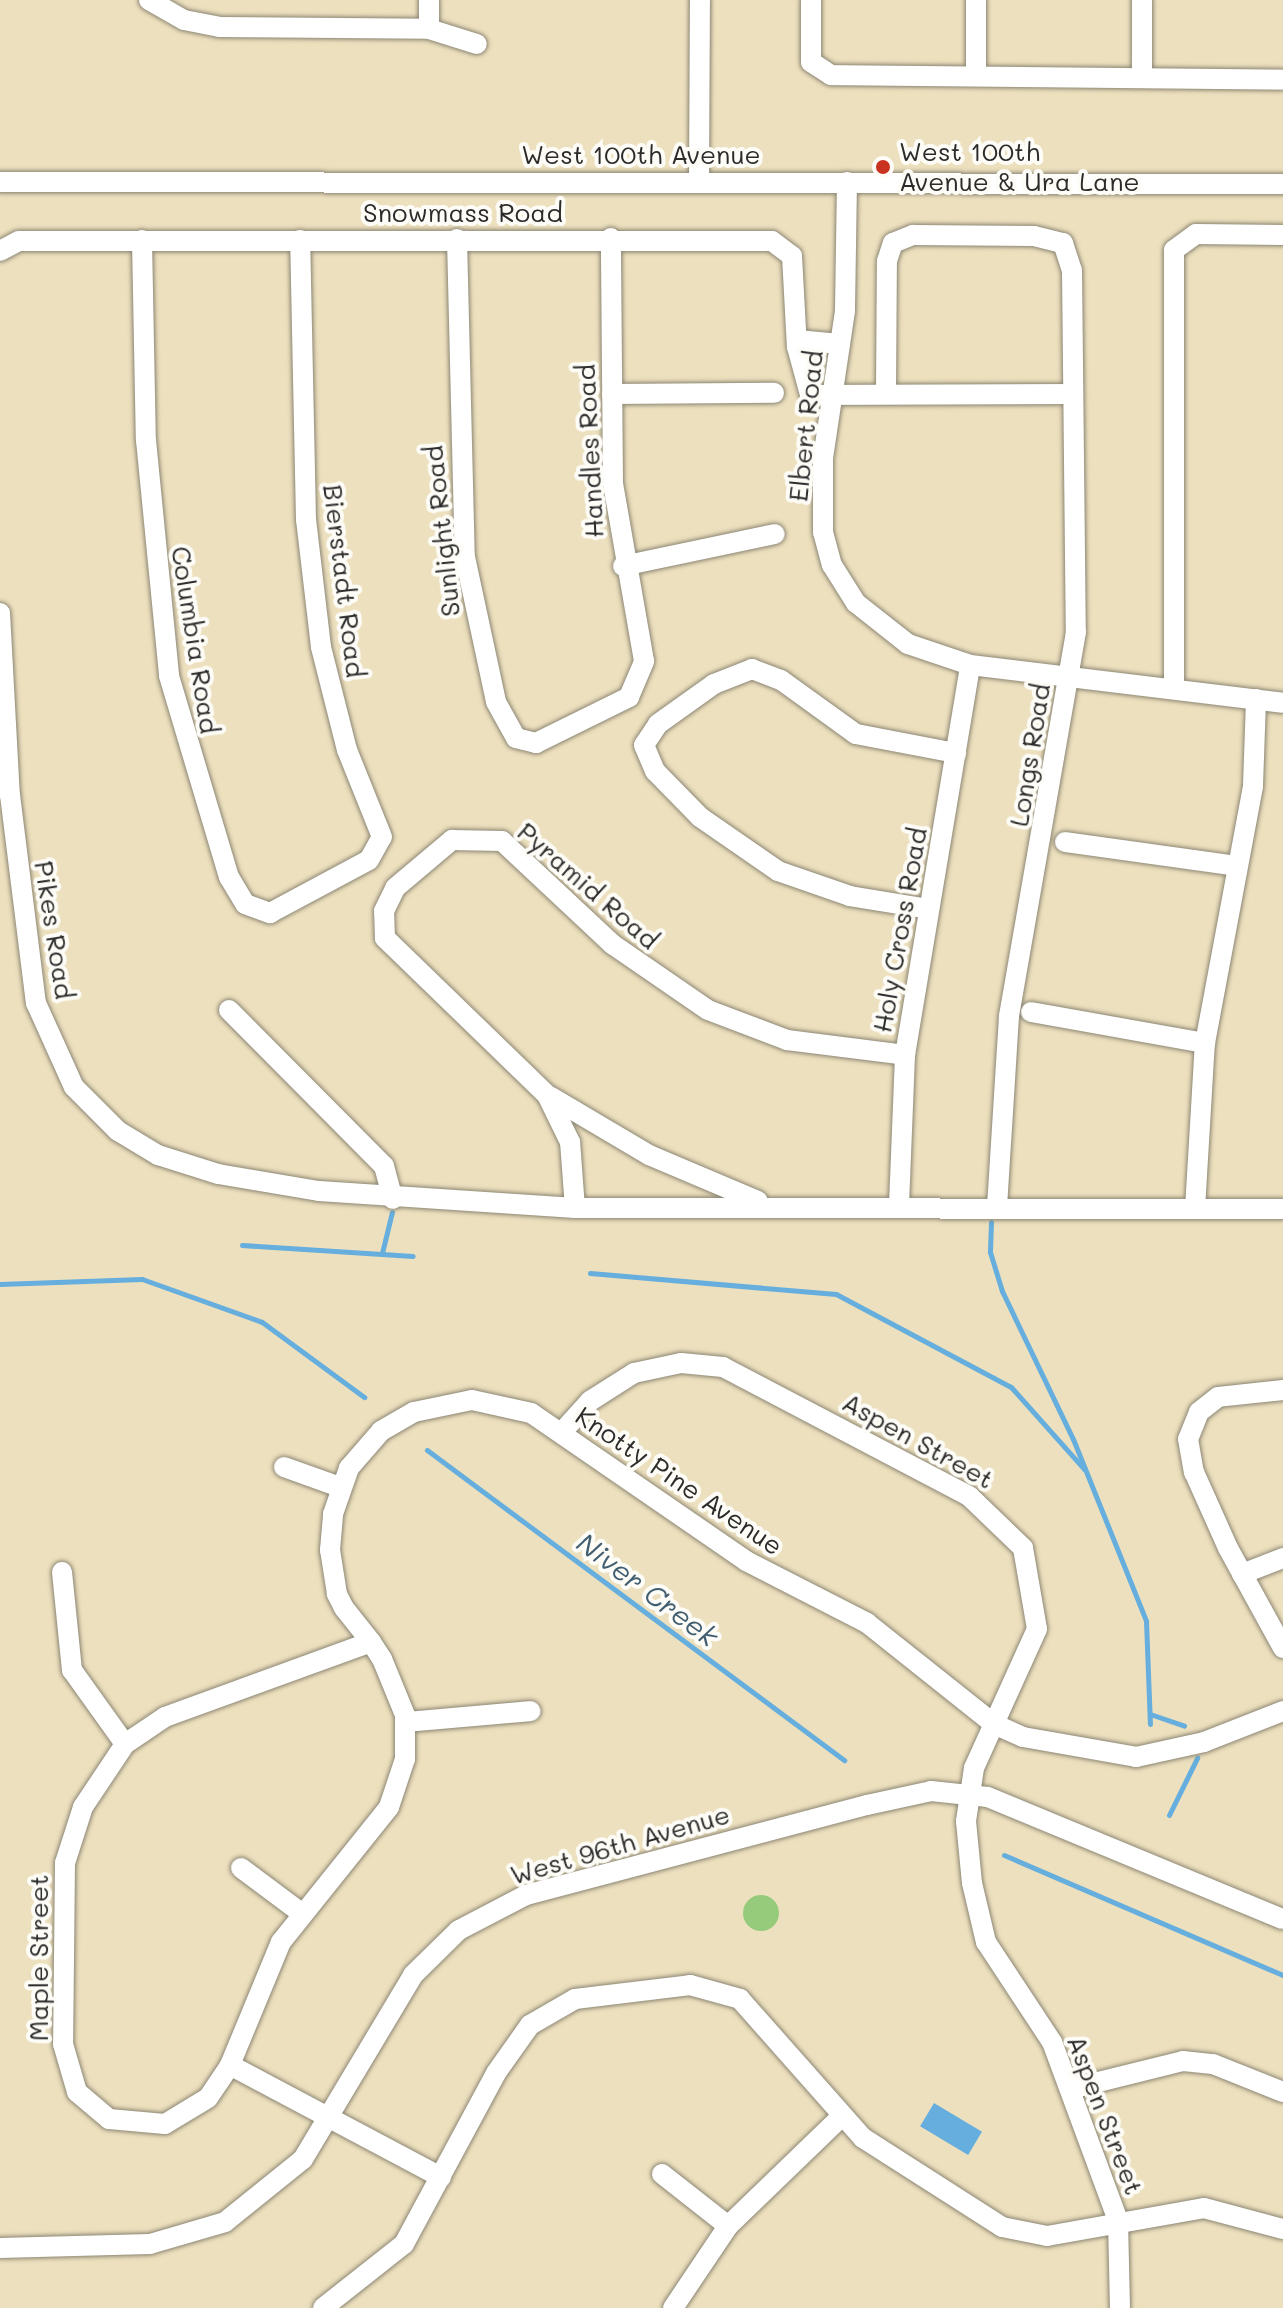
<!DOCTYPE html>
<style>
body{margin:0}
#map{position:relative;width:1283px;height:2308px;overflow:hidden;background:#ede0be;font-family:Mali,sans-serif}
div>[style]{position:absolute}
.green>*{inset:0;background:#96cb7c}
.round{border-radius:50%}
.water>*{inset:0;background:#65aedd;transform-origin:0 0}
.stream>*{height:5px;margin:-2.5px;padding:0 2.5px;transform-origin:2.5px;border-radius:2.5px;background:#65aedd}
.roads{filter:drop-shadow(0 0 2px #8c8674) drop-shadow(0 0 2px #8c8674)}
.minor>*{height:20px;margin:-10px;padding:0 10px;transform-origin:10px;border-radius:10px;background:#fff}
.dots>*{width:22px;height:22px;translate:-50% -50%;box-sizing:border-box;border:4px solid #fdfcf7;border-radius:50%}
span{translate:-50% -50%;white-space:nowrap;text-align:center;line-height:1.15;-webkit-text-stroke:8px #fdfcf7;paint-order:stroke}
.poi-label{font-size:26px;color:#2b2b2b}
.left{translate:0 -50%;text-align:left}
.street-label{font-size:26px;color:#2b2b2b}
.water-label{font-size:28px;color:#425f72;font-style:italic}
</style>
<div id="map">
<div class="green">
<div class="round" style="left:743px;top:1895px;width:36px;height:36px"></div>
</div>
<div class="water">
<div style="left:934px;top:2103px;width:56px;height:27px;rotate:31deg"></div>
</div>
<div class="stream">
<div style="left:991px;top:1222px;width:30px;rotate:92deg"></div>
<div style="left:990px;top:1252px;width:41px;rotate:72.9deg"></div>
<div style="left:1002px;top:1291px;width:164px;rotate:64.4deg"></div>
<div style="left:1073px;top:1439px;width:196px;rotate:68.1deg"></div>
<div style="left:1146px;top:1621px;width:103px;rotate:87.8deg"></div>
<div style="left:242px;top:1245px;width:171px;rotate:3.7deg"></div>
<div style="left:382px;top:1253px;width:42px;rotate:-76.3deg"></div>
<div style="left:590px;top:1273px;width:247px;rotate:4.9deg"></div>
<div style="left:836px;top:1294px;width:198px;rotate:28deg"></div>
<div style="left:1011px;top:1387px;width:110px;rotate:48.3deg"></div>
<div style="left:0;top:1284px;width:142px;rotate:-2deg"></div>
<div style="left:142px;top:1279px;width:127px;rotate:19.7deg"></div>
<div style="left:262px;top:1322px;width:127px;rotate:36.3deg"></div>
<div style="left:427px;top:1450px;width:520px;rotate:36.63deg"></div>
<div style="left:1150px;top:1714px;width:36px;rotate:19deg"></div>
<div style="left:1169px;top:1815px;width:64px;rotate:-63.8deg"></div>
<div style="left:1004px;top:1855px;width:304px;rotate:23.3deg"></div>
</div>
<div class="roads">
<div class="minor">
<div style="left:149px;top:0;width:40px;rotate:29.7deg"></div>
<div style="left:184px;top:20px;width:36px;rotate:11deg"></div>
<div style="left:219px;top:27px;width:210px;rotate:0.5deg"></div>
<div style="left:429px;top:29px;width:50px;rotate:17.4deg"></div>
<div style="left:429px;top:0;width:29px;rotate:90deg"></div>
<div style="left:811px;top:0;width:62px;rotate:90deg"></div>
<div style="left:811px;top:62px;width:24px;rotate:33deg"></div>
<div style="left:831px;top:75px;width:452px;rotate:0.6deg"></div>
<div style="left:976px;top:75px;width:75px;rotate:-90deg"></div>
<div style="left:1142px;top:75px;width:75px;rotate:-90deg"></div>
<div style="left:699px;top:180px;width:180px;rotate:-89.7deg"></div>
<div style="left:0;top:182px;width:1283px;rotate:0.09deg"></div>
<div style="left:847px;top:182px;width:129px;rotate:90.9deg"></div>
<div style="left:845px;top:311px;width:149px;rotate:98.5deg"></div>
<div style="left:823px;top:458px;width:74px;rotate:90deg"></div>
<div style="left:823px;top:532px;width:34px;rotate:75deg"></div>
<div style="left:832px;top:565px;width:45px;rotate:57.7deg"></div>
<div style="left:856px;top:603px;width:66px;rotate:38.3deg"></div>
<div style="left:908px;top:644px;width:65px;rotate:18.7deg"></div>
<div style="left:970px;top:665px;width:315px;rotate:6.9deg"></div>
<div style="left:457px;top:239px;width:318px;rotate:88.6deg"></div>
<div style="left:465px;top:557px;width:148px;rotate:77.9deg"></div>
<div style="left:496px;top:702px;width:41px;rotate:60.9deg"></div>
<div style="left:516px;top:738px;width:21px;rotate:14deg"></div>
<div style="left:536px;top:743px;width:104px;rotate:-26.3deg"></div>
<div style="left:629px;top:697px;width:39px;rotate:-67deg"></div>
<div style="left:644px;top:661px;width:180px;rotate:-99.9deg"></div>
<div style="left:613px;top:484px;width:246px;rotate:-90.5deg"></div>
<div style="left:142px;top:240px;width:200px;rotate:88.9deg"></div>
<div style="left:146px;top:440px;width:237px;rotate:84.4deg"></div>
<div style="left:169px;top:676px;width:210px;rotate:73.4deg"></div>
<div style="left:229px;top:877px;width:31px;rotate:59deg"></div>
<div style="left:245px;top:904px;width:27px;rotate:20deg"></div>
<div style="left:270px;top:913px;width:112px;rotate:-28.2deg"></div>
<div style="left:369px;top:860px;width:26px;rotate:-61deg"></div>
<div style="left:382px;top:837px;width:94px;rotate:-111.9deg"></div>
<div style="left:347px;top:750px;width:106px;rotate:-104.2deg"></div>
<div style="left:321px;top:647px;width:128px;rotate:-96.7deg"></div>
<div style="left:306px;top:520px;width:280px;rotate:-91.2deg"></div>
<div style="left:0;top:251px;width:21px;rotate:-28deg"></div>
<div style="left:19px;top:241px;width:753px"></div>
<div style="left:772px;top:241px;width:25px;rotate:37deg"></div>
<div style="left:792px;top:256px;width:91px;rotate:86.9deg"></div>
<div style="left:797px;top:347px;width:50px;rotate:74.8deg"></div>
<div style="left:810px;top:395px;width:262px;rotate:-0.2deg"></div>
<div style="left:797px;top:340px;width:43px;rotate:5.3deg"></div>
<div style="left:886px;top:392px;width:131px;rotate:-89.6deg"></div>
<div style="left:887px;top:261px;width:19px;rotate:-72deg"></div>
<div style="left:893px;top:243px;width:22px;rotate:-22deg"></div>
<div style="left:913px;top:235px;width:121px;rotate:0.5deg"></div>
<div style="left:1034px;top:236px;width:30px;rotate:14deg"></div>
<div style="left:1063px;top:243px;width:28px;rotate:72deg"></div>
<div style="left:1072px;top:270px;width:362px;rotate:89.4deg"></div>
<div style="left:1076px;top:632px;width:390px;rotate:99.9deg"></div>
<div style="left:1009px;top:1016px;width:189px;rotate:93.6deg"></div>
<div style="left:612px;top:394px;width:162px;rotate:-0.4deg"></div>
<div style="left:623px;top:566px;width:155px;rotate:-11.9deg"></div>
<div style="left:0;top:613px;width:182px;rotate:86.9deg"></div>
<div style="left:10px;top:795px;width:210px;rotate:82.9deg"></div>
<div style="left:36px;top:1003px;width:92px;rotate:65.7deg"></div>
<div style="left:74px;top:1087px;width:62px;rotate:45deg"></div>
<div style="left:118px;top:1131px;width:47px;rotate:31deg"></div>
<div style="left:158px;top:1155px;width:63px;rotate:17.6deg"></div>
<div style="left:218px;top:1174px;width:102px;rotate:9.6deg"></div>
<div style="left:319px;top:1191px;width:257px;rotate:3.8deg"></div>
<div style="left:575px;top:1208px;width:708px;rotate:0.08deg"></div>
<div style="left:1174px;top:687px;width:437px;rotate:-90deg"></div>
<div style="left:1174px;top:250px;width:27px;rotate:-36deg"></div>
<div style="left:1196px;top:234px;width:87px;rotate:0.7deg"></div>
<div style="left:1065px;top:842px;width:174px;rotate:7.9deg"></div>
<div style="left:929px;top:909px;width:80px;rotate:-170.7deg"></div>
<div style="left:850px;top:896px;width:76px;rotate:-160.9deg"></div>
<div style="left:778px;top:871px;width:95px;rotate:-145.3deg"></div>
<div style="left:700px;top:817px;width:64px;rotate:-134.4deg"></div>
<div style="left:655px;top:771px;width:28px;rotate:-113deg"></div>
<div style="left:644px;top:745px;width:25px;rotate:-56deg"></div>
<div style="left:658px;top:724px;width:69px;rotate:-35.5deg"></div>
<div style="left:714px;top:684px;width:41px;rotate:-21.5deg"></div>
<div style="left:752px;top:669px;width:31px;rotate:21deg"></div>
<div style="left:781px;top:680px;width:92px;rotate:35.8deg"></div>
<div style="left:856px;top:734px;width:102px;rotate:10.8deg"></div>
<div style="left:229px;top:1010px;width:220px;rotate:45.2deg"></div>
<div style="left:384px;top:1166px;width:34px;rotate:75deg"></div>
<div style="left:1031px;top:1012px;width:177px;rotate:10.1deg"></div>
<div style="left:551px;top:1097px;width:114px;rotate:30.6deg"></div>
<div style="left:649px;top:1155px;width:118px;rotate:22.9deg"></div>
<div style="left:899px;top:1205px;width:150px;rotate:-87.7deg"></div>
<div style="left:905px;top:1055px;width:395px;rotate:-80.5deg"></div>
<div style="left:575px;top:1208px;width:66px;rotate:-94.3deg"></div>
<div style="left:570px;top:1142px;width:52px;rotate:-116.1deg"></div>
<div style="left:547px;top:1095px;width:226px;rotate:-135.9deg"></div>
<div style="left:385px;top:938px;width:27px;rotate:-92deg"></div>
<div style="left:384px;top:911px;width:25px;rotate:-64deg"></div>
<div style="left:395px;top:888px;width:75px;rotate:-40.1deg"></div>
<div style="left:452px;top:840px;width:50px;rotate:1.1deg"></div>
<div style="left:502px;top:841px;width:151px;rotate:43.1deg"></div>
<div style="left:612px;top:944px;width:116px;rotate:34.5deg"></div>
<div style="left:708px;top:1010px;width:85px;rotate:20.8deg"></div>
<div style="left:787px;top:1040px;width:119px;rotate:7.2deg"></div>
<div style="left:1195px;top:1209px;width:166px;rotate:-86.6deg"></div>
<div style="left:1205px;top:1043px;width:261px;rotate:-79.4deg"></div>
<div style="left:1253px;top:786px;width:87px;rotate:-88deg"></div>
<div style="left:1283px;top:1390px;width:65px;rotate:173.9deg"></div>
<div style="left:1218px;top:1397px;width:24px;rotate:142deg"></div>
<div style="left:1199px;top:1412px;width:29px;rotate:112deg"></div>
<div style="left:1188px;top:1439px;width:34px;rotate:80deg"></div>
<div style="left:1194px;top:1472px;width:83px;rotate:65.9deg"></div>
<div style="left:1228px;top:1548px;width:114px;rotate:61.2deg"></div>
<div style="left:562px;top:1432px;width:42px;rotate:-47.9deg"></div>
<div style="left:590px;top:1401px;width:52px;rotate:-32.5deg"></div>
<div style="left:634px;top:1373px;width:48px;rotate:-12deg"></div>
<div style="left:681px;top:1363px;width:42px;rotate:5.4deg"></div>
<div style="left:723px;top:1367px;width:278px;rotate:27.7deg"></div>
<div style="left:969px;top:1496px;width:75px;rotate:43.9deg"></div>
<div style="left:1023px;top:1548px;width:82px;rotate:80.2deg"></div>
<div style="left:1037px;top:1629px;width:153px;rotate:114.4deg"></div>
<div style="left:974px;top:1768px;width:54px;rotate:98.6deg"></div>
<div style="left:966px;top:1821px;width:62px;rotate:84.5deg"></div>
<div style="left:972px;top:1883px;width:61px;rotate:76.7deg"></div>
<div style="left:986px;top:1942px;width:120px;rotate:56.6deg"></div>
<div style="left:1052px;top:2042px;width:190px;rotate:69.7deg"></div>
<div style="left:1118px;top:2220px;width:88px;rotate:88.7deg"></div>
<div style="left:284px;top:1467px;width:59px;rotate:19.7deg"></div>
<div style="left:62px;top:1572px;width:99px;rotate:84.2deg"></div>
<div style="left:72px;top:1670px;width:91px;rotate:54.4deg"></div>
<div style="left:1242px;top:1574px;width:44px;rotate:-21.3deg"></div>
<div style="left:371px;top:1642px;width:219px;rotate:160deg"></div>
<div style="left:165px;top:1717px;width:48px;rotate:146deg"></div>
<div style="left:125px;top:1744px;width:76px;rotate:123.7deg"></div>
<div style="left:83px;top:1807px;width:59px;rotate:107.8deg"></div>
<div style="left:65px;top:1863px;width:181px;rotate:90.6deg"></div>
<div style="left:63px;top:2044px;width:50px;rotate:73.7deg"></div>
<div style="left:77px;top:2092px;width:42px;rotate:40.2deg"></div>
<div style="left:109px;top:2119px;width:56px;rotate:5.1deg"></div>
<div style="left:165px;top:2124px;width:50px;rotate:-31.2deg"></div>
<div style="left:208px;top:2098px;width:40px;rotate:-56deg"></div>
<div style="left:230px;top:2065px;width:133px;rotate:-67.5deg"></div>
<div style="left:281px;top:1942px;width:173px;rotate:-51.3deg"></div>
<div style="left:389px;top:1807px;width:51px;rotate:-71.6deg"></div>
<div style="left:405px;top:1759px;width:44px;rotate:-90deg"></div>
<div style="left:405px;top:1715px;width:61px;rotate:-112.3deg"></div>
<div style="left:382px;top:1659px;width:20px;rotate:-123deg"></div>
<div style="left:371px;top:1642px;width:43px;rotate:-128.5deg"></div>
<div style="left:344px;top:1608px;width:16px;rotate:-117deg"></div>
<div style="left:337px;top:1594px;width:45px;rotate:-99deg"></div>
<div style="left:330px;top:1550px;width:36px;rotate:-85deg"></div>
<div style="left:333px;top:1514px;width:49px;rotate:-70.8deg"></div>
<div style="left:349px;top:1468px;width:49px;rotate:-49.1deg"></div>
<div style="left:381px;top:1431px;width:38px;rotate:-30deg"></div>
<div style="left:414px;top:1412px;width:59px;rotate:-11.7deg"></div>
<div style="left:472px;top:1400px;width:60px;rotate:12.4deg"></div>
<div style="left:531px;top:1413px;width:261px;rotate:34.5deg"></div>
<div style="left:746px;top:1561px;width:136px;rotate:27.1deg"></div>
<div style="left:867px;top:1623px;width:162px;rotate:38.5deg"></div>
<div style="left:994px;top:1724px;width:32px;rotate:24deg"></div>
<div style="left:1023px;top:1737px;width:115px;rotate:10deg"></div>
<div style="left:1136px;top:1757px;width:70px;rotate:-12.4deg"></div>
<div style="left:1204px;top:1742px;width:85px;rotate:-21.4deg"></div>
<div style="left:406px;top:1722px;width:125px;rotate:-5deg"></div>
<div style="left:241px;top:1868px;width:74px;rotate:36.7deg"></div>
<div style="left:230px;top:2065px;width:239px;rotate:28deg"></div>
<div style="left:1070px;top:2089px;width:116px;rotate:-13.9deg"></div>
<div style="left:1183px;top:2061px;width:30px;rotate:6deg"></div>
<div style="left:1213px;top:2064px;width:75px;rotate:21.8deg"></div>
<div style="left:662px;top:2174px;width:84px;rotate:38.2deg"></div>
<div style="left:0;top:2248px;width:150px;rotate:-1.5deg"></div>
<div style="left:150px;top:2244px;width:78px;rotate:-16.3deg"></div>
<div style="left:225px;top:2222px;width:100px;rotate:-38.9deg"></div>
<div style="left:303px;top:2159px;width:214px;rotate:-59.1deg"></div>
<div style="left:413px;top:1975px;width:64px;rotate:-44.4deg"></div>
<div style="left:459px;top:1930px;width:76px;rotate:-27.6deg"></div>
<div style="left:526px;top:1895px;width:353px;rotate:-14.8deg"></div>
<div style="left:867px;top:1805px;width:66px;rotate:-12.3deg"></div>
<div style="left:931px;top:1791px;width:57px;rotate:6deg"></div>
<div style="left:988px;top:1797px;width:319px;rotate:22.5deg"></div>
<div style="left:323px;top:2308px;width:103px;rotate:-38.3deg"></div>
<div style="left:404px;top:2244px;width:194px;rotate:-61.7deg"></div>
<div style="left:496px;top:2073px;width:59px;rotate:-54.7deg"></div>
<div style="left:530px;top:2025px;width:52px;rotate:-30deg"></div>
<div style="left:575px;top:1999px;width:116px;rotate:-6.9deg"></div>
<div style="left:690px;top:1985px;width:52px;rotate:15.6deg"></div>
<div style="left:740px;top:1999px;width:186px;rotate:48.5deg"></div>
<div style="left:863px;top:2138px;width:165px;rotate:32.6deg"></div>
<div style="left:1002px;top:2227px;width:46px;rotate:11.3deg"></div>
<div style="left:1047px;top:2236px;width:159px;rotate:-10.1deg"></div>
<div style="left:1204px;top:2208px;width:82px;rotate:14.9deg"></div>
<div style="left:673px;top:2308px;width:99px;rotate:-56.1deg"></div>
<div style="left:728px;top:2226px;width:157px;rotate:-44deg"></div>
</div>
</div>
<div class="dots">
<div style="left:883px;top:167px;background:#c8321e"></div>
</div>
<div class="poi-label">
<span class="left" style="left:899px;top:167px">West 100th<br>Avenue &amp; Ura Lane</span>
</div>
<div class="street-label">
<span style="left:641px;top:155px">West 100th Avenue</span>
<span style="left:463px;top:213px">Snowmass Road</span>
<span style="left:806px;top:426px;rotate:-84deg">Elbert Road</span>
<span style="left:590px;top:451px;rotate:-93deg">Handles Road</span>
<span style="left:442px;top:531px;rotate:-96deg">Sunlight Road</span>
<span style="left:344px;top:581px;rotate:83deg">Bierstadt Road</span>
<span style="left:195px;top:640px;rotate:81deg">Columbia Road</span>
<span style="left:1030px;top:755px;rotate:-81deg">Longs Road</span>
<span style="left:588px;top:886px;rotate:41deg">Pyramid Road</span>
<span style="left:54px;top:930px;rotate:81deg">Pikes Road</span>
<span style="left:900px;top:930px;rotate:-80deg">Holy Cross Road</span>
<span style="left:918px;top:1441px;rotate:29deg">Aspen Street</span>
<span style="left:679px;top:1481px;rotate:34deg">Knotty Pine Avenue</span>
<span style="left:620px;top:1845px;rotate:-16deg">West 96th Avenue</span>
<span style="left:39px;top:1958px;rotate:-90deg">Maple Street</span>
<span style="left:1105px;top:2115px;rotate:69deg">Aspen Street</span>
</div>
<div class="water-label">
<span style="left:648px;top:1589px;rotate:37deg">Niver Creek</span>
</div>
</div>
